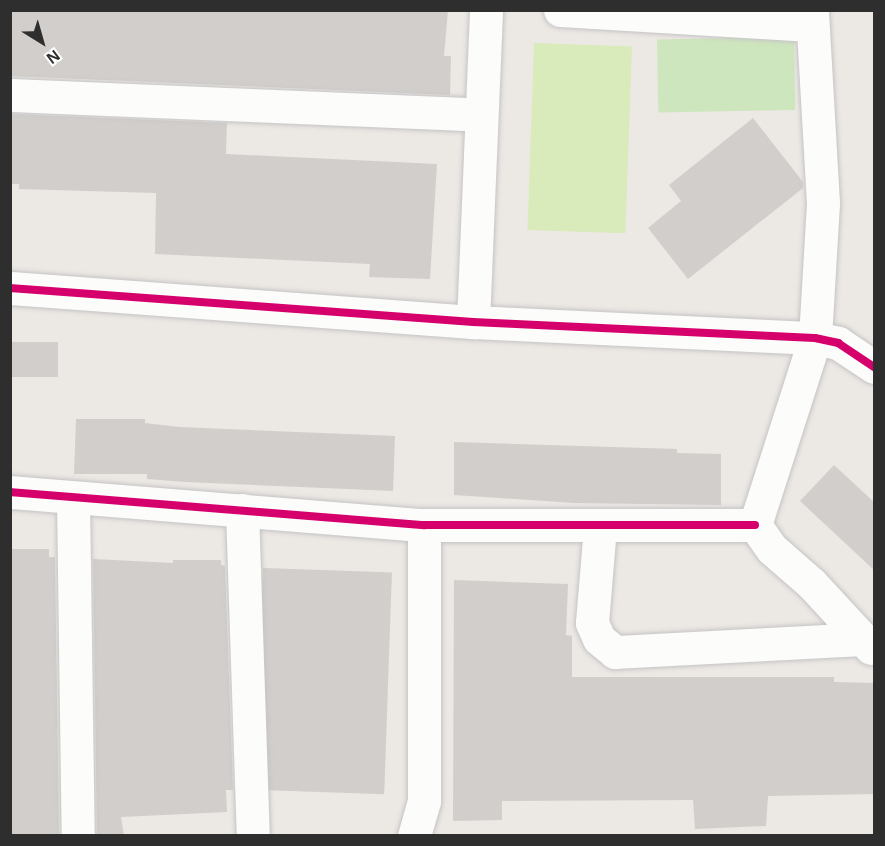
<!DOCTYPE html>
<style>
body{margin:0}
#map{position:relative;width:885px;height:846px;overflow:hidden;background:#ece8e4;font-family:Helvetica,sans-serif}
div>[style]{position:absolute}
.green>*{inset:0;background:#cee6be;transform-origin:0 0}
.pitch>*{inset:0;background:#d9eabb;transform-origin:0 0}
.building>*{inset:0;background:#d1cecb;transform-origin:0 0}
.roads{filter:drop-shadow(0 0 2px #c5c4c5) drop-shadow(0 0 2px #c5c4c5)}
.minor>*{height:33px;margin:-16.5px;padding:0 16.5px;transform-origin:16.5px;border-radius:16.5px;background:#fcfcfb}
.cycleway>*{height:8px;margin:-4px;padding:0 4px;transform-origin:4px;border-radius:4px;background:#d6006c}
span{translate:-50% -50%;white-space:nowrap;text-align:center;line-height:1.15;-webkit-text-stroke:4.5px #fff;paint-order:stroke}
.frame{position:absolute;inset:0;border:12px solid #2e2e2e;pointer-events:none}
.north{position:absolute;left:12px;top:12px;width:60px;height:60px;-webkit-text-stroke:4px #fff;paint-order:stroke;rotate:143deg;font-size:16px;font-weight:700;line-height:24px;text-align:center;color:#2e2e2e}
.north::after{content:'';display:block;margin:auto;width:21px;height:27px;background:#2e2e2e;clip-path:polygon(50% 0,100% 100%,50% 72%,0 100%)}
</style>
<div id="map">
<div class="green">
<div style="left:794px;top:37px;width:73px;height:137px;rotate:89deg"></div>
</div>
<div class="pitch">
<div style="left:534px;top:43px;width:98px;height:187px;rotate:2deg"></div>
</div>
<div class="building">
<div style="clip-path:polygon(10px 10px,448px 10px,444px 56px,451px 56px,450px 95px,10px 76px)"></div>
<div style="clip-path:polygon(10px 114px,227px 123px,226px 154px,437px 164px,430px 279px,369px 277px,370px 264px,155px 254px,156px 193px,19px 189px,19px 184px,10px 184px)"></div>
<div style="clip-path:polygon(753px 118px,803px 182px,803px 188px,688px 279px,648px 228px,681px 201px,669px 185px)"></div>
<div style="left:10px;top:342px;width:48px;height:35px"></div>
<div style="clip-path:polygon(76px 419px,145px 419px,145px 423px,179px 427px,395px 436px,393px 491px,185px 482px,147px 479px,147px 474px,74px 474px)"></div>
<div style="clip-path:polygon(454px 442px,677px 449px,677px 453px,721px 454px,721px 505px,574px 503px,454px 495px)"></div>
<div style="clip-path:polygon(834px 465px,874px 502px,874px 570px,800px 501px)"></div>
<div style="clip-path:polygon(10px 549px,49px 549px,49px 557px,55px 557px,59px 836px,10px 836px)"></div>
<div style="clip-path:polygon(93px 559px,173px 563px,173px 560px,221px 560px,221px 565px,225px 566px,233px 790px,226px 790px,227px 812px,121px 817px,124px 836px,97px 836px)"></div>
<div style="left:263px;top:568px;width:129px;height:222px;rotate:2deg"></div>
<div style="clip-path:polygon(454px 580px,568px 584px,566px 635px,572px 636px,572px 677px,834px 677px,834px 682px,874px 683px,874px 794px,768px 796px,766px 826px,695px 829px,693px 800px,502px 801px,502px 820px,453px 821px)"></div>
</div>
<div class="roads">
<div class="minor">
<div style="left:560px;top:10px;width:252px;rotate:3.4deg"></div>
<div style="left:10px;top:95px;width:469px;rotate:2.4deg"></div>
<div style="left:10px;top:288px;width:464px;rotate:4.2deg"></div>
<div style="left:473px;top:322px;width:342px;rotate:2.7deg"></div>
<div style="left:815px;top:338px;width:24px;rotate:12deg"></div>
<div style="left:838px;top:343px;width:43px;rotate:33.7deg"></div>
<div style="left:473px;top:322px;width:312px;rotate:-87.6deg"></div>
<div style="left:10px;top:492px;width:415px;rotate:4.6deg"></div>
<div style="left:424px;top:525px;width:331px"></div>
<div style="left:73px;top:498px;width:338px;rotate:89.2deg"></div>
<div style="left:242px;top:510px;width:326px;rotate:88.1deg"></div>
<div style="left:755px;top:525px;width:196px;rotate:-72.2deg"></div>
<div style="left:815px;top:338px;width:135px;rotate:-86.6deg"></div>
<div style="left:823px;top:203px;width:193px;rotate:-93.3deg"></div>
<div style="left:755px;top:525px;width:29px;rotate:55deg"></div>
<div style="left:772px;top:549px;width:53px;rotate:41.2deg"></div>
<div style="left:812px;top:584px;width:87px;rotate:47.3deg"></div>
<div style="left:600px;top:527px;width:96px;rotate:94.8deg"></div>
<div style="left:592px;top:623px;width:17px;rotate:66deg"></div>
<div style="left:599px;top:639px;width:21px;rotate:39deg"></div>
<div style="left:615px;top:652px;width:246px;rotate:-3deg"></div>
<div style="left:414px;top:836px;width:36px;rotate:-74deg"></div>
<div style="left:424px;top:801px;width:276px;rotate:-90deg"></div>
</div>
</div>
<div class="cycleway">
<div style="left:10px;top:288px;width:464px;rotate:4.2deg"></div>
<div style="left:473px;top:322px;width:342px;rotate:2.7deg"></div>
<div style="left:815px;top:338px;width:24px;rotate:12deg"></div>
<div style="left:838px;top:343px;width:43px;rotate:33.7deg"></div>
<div style="left:10px;top:492px;width:415px;rotate:4.6deg"></div>
<div style="left:424px;top:525px;width:331px"></div>
</div>
<div class="frame"></div>
<div class="north">N</div>
</div>
